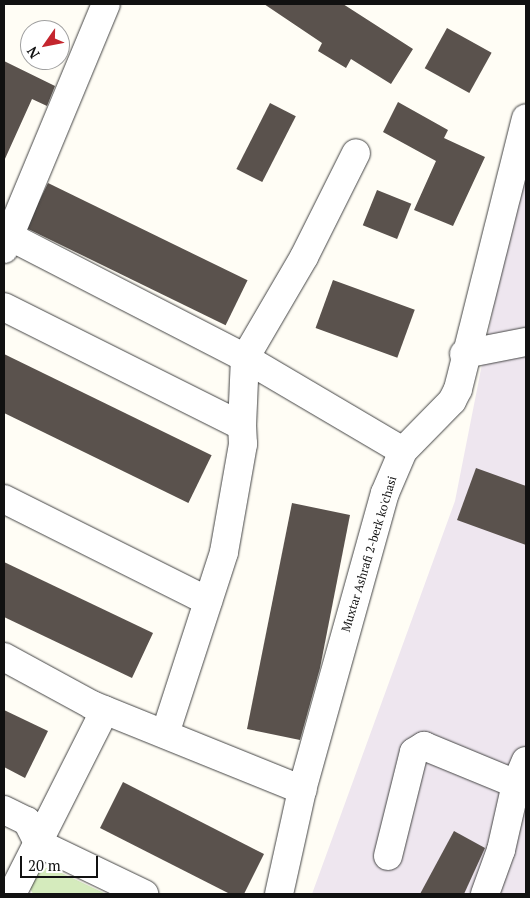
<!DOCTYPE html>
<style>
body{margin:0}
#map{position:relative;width:530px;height:898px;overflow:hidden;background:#fffdf5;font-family:"PT Serif",serif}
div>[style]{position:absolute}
.industrial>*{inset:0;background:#eee6ef}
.green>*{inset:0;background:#d5ebbd}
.building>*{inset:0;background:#5a524d;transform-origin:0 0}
.roads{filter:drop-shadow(0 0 1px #444) drop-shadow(0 0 1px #444)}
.minor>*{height:28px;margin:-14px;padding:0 14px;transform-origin:14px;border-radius:14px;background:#fff}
span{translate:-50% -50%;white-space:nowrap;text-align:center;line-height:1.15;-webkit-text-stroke:5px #fff;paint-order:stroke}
.street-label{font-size:12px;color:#111}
.frame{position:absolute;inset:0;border:5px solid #111;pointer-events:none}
.north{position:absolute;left:20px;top:20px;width:50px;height:50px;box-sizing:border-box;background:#fff;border:1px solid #a0a0a0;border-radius:50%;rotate:237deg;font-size:14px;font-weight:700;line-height:20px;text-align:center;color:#111}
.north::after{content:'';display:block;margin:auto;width:18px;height:22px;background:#c4262e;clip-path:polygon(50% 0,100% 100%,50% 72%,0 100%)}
.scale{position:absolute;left:20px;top:856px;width:78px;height:22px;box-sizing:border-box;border:2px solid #111;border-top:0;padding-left:6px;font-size:15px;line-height:18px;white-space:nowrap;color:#111;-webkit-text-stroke:4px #fff;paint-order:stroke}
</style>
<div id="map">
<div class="industrial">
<div style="clip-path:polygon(526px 141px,526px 894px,312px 894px,455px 501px)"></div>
</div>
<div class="green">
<div style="clip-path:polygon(49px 867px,104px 893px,103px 894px,33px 894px,29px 886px,37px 872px)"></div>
</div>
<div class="building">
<div style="clip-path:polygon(264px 4px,343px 4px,413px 49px,391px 84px,351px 59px,346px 68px,318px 51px,322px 43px)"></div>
<div style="left:447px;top:28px;width:51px;height:46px;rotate:29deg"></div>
<div style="clip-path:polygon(4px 61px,55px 86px,47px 106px,32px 99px,4px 161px)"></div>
<div style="clip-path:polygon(398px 102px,448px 130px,444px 138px,485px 157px,453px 226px,414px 210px,436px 161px,383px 132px)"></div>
<div style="left:270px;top:103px;width:29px;height:74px;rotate:27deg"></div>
<div style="left:48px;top:183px;width:222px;height:50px;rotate:26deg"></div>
<div style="left:377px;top:190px;width:37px;height:38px;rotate:22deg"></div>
<div style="left:333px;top:280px;width:87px;height:51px;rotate:20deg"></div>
<div style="left:4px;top:354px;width:231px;height:53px;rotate:26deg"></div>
<div style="clip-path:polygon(476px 468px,526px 486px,526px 545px,457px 520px)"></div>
<div style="clip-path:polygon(292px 503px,350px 515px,320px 668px,300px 740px,247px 729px)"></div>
<div style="clip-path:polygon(4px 562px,153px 633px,132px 678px,4px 617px)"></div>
<div style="clip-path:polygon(4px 710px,48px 731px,25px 778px,4px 767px)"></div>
<div style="clip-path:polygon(123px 782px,264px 854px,244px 894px,230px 894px,100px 828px)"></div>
<div style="clip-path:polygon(454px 831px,485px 848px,464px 894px,420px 894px)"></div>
</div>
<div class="roads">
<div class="minor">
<div style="left:9px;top:236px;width:266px;rotate:27.3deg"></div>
<div style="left:245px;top:358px;width:183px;rotate:30.5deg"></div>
<div style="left:4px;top:249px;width:265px;rotate:-67.4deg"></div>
<div style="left:4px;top:307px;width:266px;rotate:26.6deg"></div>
<div style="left:242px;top:426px;width:68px;rotate:-87.5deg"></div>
<div style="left:245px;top:358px;width:117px;rotate:-59.7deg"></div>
<div style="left:304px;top:257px;width:116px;rotate:-63.4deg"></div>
<div style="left:464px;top:354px;width:63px;rotate:-11deg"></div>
<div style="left:4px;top:499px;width:228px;rotate:26.6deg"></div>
<div style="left:4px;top:657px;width:100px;rotate:28.6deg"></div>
<div style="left:92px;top:705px;width:227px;rotate:22deg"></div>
<div style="left:165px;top:734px;width:191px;rotate:-72deg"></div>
<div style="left:224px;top:552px;width:110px;rotate:-80deg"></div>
<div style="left:243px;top:444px;width:18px;rotate:-93deg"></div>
<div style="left:4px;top:810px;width:25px;rotate:26deg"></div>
<div style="left:27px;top:821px;width:25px;rotate:63deg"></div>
<div style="left:38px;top:843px;width:118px;rotate:25.7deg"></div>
<div style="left:388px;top:856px;width:107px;rotate:-76deg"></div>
<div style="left:414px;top:752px;width:12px;rotate:-31deg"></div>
<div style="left:424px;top:746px;width:100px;rotate:22.4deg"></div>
<div style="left:516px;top:784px;width:25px;rotate:-67deg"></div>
<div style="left:12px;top:894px;width:206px;rotate:-63.2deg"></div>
<div style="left:279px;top:894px;width:107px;rotate:-77.5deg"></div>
<div style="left:302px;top:790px;width:308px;rotate:-74.4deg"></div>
<div style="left:385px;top:493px;width:46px;rotate:-66.8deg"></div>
<div style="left:403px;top:451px;width:70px;rotate:-45.6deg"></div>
<div style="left:452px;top:401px;width:13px;rotate:-63deg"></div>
<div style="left:458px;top:389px;width:279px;rotate:-75.9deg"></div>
<div style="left:485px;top:894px;width:47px;rotate:-70deg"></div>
<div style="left:501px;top:850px;width:68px;rotate:-77.2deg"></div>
</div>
</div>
<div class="street-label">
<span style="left:369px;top:554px;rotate:-73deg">Muxtar Ashrafi 2-berk ko'chasi</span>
</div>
<div class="frame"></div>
<div class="north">N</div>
<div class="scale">20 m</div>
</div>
